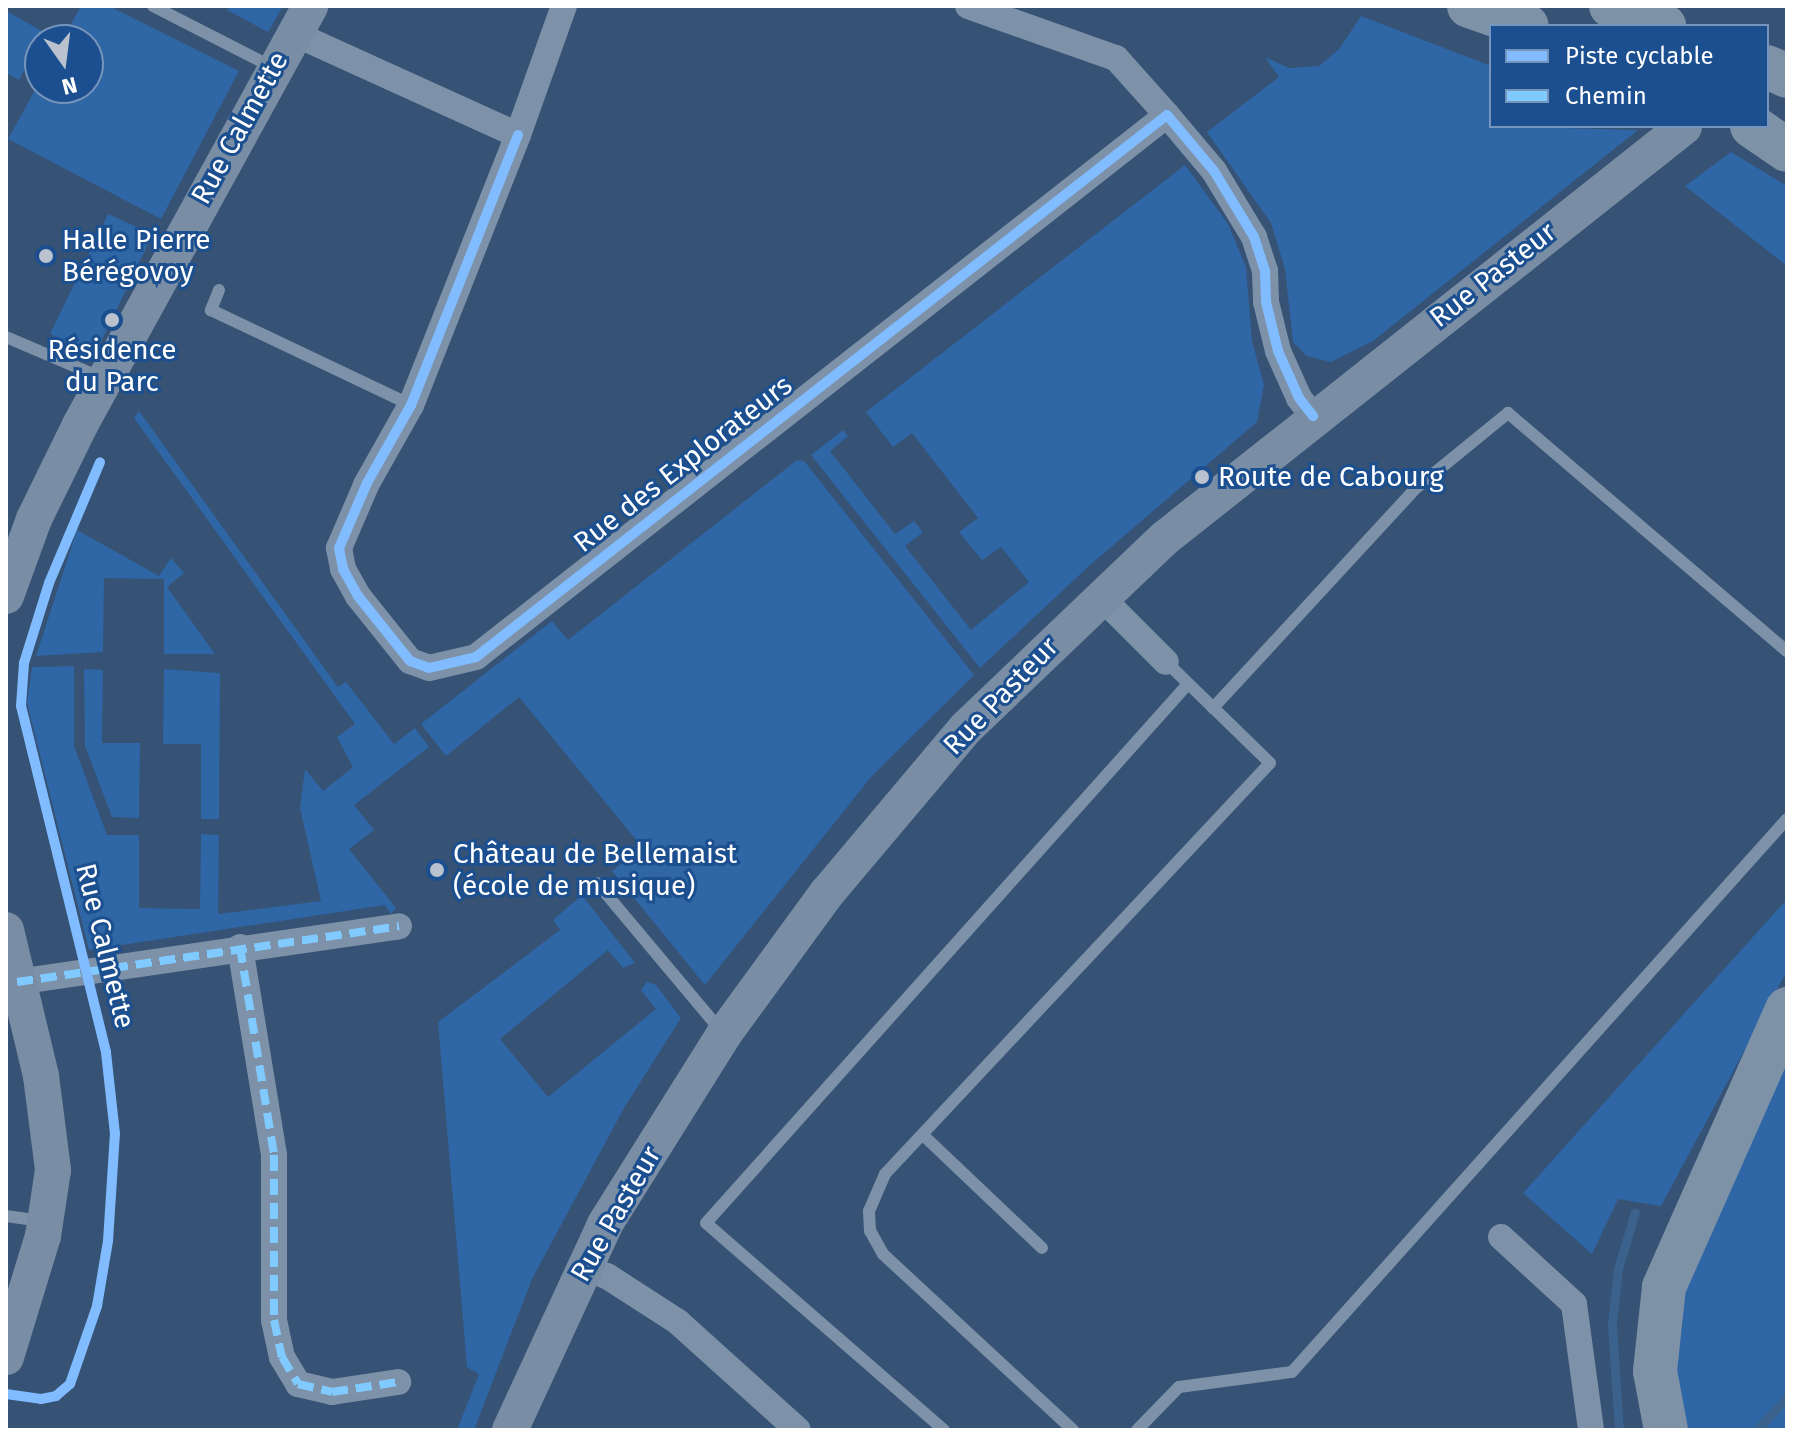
<!DOCTYPE html>
<meta charset="utf-8">
<style>
body{margin:0}
#map{position:relative;width:1793px;height:1436px;overflow:hidden;background:#365274;font-family:"Fira Sans",sans-serif}
div>[style]{position:absolute}
.green>*{inset:0;background:#2f66a5}
.stream>*{height:9px;margin:-4.5px;padding:0 4.5px;transform-origin:4.5px;border-radius:4.5px;background:#3b618d}
.lane>*{height:12px;margin:-6px;padding:0 6px;transform-origin:6px;border-radius:6px;background:#7d92a8}
.street>*{height:26px;margin:-13px;padding:0 13px;transform-origin:13px;border-radius:13px;background:#7d92a8}
.secondary>*{height:36px;margin:-18px;padding:0 18px;transform-origin:18px;border-radius:18px;background:#798da4}
.highway>*{height:44px;margin:-22px;padding:0 22px;transform-origin:22px;border-radius:22px;background:#7e92a7}
.quiet>*{height:8px;margin-top:-4px;transform-origin:0;background:repeating-linear-gradient(90deg,#80caff 0 16px,transparent 0 24px)}
.cycleway>*{height:10px;margin:-5px;padding:0 5px;transform-origin:5px;border-radius:5px;background:#80bcff}
.dots>*{width:22px;height:22px;translate:-50% -50%;box-sizing:border-box;border:4px solid #1b4f8f;border-radius:50%}
span{translate:-50% -50%;white-space:nowrap;text-align:center;line-height:1.15;-webkit-text-stroke:6px #1b4f8f;paint-order:stroke}
.street-label{font-size:28px;color:#fff}
.poi-label{font-size:28px;color:#fff}
.left{translate:0 -50%;text-align:left}
.frame{position:absolute;inset:0;border:8px solid #fff;pointer-events:none}
.legend{position:absolute;left:1489px;top:24px;width:280px;height:104px;box-sizing:border-box;background:#1b4f8f;border:2px solid #7695bc;margin:0;padding:10px 14px;list-style:none;font-size:24px;color:#fff}
.legend li{display:flex;align-items:center;gap:16px;height:40px}
.legend b{width:40px;border:2px solid #7695bc}
.north{position:absolute;left:24px;top:24px;width:80px;height:80px;box-sizing:border-box;background:#1b4f8f;border:2px solid #7695bc;border-radius:50%;rotate:166deg;font-size:22px;font-weight:700;line-height:32px;text-align:center;color:#fff}
.north::after{content:'';display:block;margin:auto;width:28px;height:36px;background:#b9c2ce;clip-path:polygon(50% 0,100% 100%,50% 72%,0 100%)}
</style>
<div id="map">
<div class="green">
<div style="clip-path:polygon(81px 6px,109px 6px,239px 71px,161px 219px,8px 139px,40px 81px,40px 88px,88px 88px,88px 40px,62px 40px)"></div>
<div style="clip-path:polygon(230px 6px,283px 6px,268px 32px,227px 10px)"></div>
<div style="clip-path:polygon(6px 11px,44px 32px,19px 80px,6px 73px)"></div>
<div style="clip-path:polygon(1361px 16px,1491px 66px,1491px 126px,1638px 130px,1373px 341px,1331px 362px,1307px 356px,1293px 342px,1285px 269px,1271px 223px,1207px 132px,1279px 77px,1265px 57px,1289px 68px,1319px 66px,1339px 49px)"></div>
<div style="clip-path:polygon(1731px 152px,1787px 186px,1787px 266px,1685px 186px)"></div>
<div style="clip-path:polygon(1185px 165px,1228px 224px,1246px 267px,1252px 341px,1264px 385px,1257px 422px,1089px 566px,980px 668px,811px 455px,843px 430px,848px 436px,830px 451px,895px 534px,914px 521px,923px 532px,905px 546px,971px 630px,1029px 582px,1001px 547px,982px 560px,959px 532px,978px 518px,912px 433px,893px 447px,866px 412px)"></div>
<div style="clip-path:polygon(108px 214px,153px 234px,99px 346px,86px 352px,50px 334px)"></div>
<div style="clip-path:polygon(139px 411px,338px 687px,346px 682px,394px 744px,415px 728px,429px 747px,354px 805px,374px 830px,349px 849px,396px 908px,391px 914px,385px 905px,89px 950px,27px 703px,32px 667px,74px 666px,74px 746px,107px 835px,139px 835px,139px 908px,200px 909px,201px 834px,219px 835px,218px 914px,321px 901px,300px 808px,305px 769px,323px 791px,353px 767px,337px 737px,355px 724px,134px 418px)"></div>
<div style="clip-path:polygon(797px 460px,804px 461px,974px 675px,871px 777px,705px 985px,612px 871px,642px 847px,519px 697px,446px 756px,421px 724px,552px 621px,568px 640px)"></div>
<div style="clip-path:polygon(77px 530px,159px 576px,171px 558px,184px 573px,167px 587px,215px 654px,164px 654px,164px 579px,104px 578px,103px 652px,36px 656px)"></div>
<div style="clip-path:polygon(84px 669px,103px 670px,102px 743px,140px 743px,139px 818px,112px 817px,85px 746px)"></div>
<div style="clip-path:polygon(164px 669px,220px 673px,219px 819px,201px 819px,201px 744px,163px 744px)"></div>
<div style="clip-path:polygon(582px 895px,635px 963px,623px 968px,608px 950px,500px 1039px,548px 1097px,656px 1009px,641px 990px,647px 982px,656px 985px,681px 1018px,624px 1108px,532px 1279px,474px 1430px,457px 1430px,479px 1374px,467px 1367px,438px 1022px,560px 930px,553px 920px)"></div>
<div style="clip-path:polygon(1787px 899px,1787px 971px,1661px 1206px,1618px 1199px,1592px 1254px,1523px 1193px)"></div>
<div style="clip-path:polygon(1787px 1039px,1787px 1430px,1680px 1430px,1668px 1320px)"></div>
</div>
<div class="stream">
<div style="left:1619px;top:1430px;width:106px;rotate:-93.8deg"></div>
<div style="left:1612px;top:1324px;width:55px;rotate:-83.8deg"></div>
<div style="left:1618px;top:1269px;width:59px;rotate:-73.4deg"></div>
<div style="left:1757px;top:1430px;width:45px;rotate:-47.7deg"></div>
</div>
<div class="lane">
<div style="left:153px;top:6px;width:134px;rotate:27.1deg"></div>
<div style="left:219px;top:290px;width:22px;rotate:112deg"></div>
<div style="left:211px;top:310px;width:221px;rotate:25.4deg"></div>
<div style="left:6px;top:337px;width:104px;rotate:23.1deg"></div>
<div style="left:1213px;top:708px;width:299px;rotate:-47.3deg"></div>
<div style="left:1416px;top:488px;width:119px;rotate:-39.2deg"></div>
<div style="left:1508px;top:413px;width:367px;rotate:40.5deg"></div>
<div style="left:597px;top:883px;width:193px;rotate:50deg"></div>
<div style="left:923px;top:1135px;width:164px;rotate:43.5deg"></div>
<div style="left:6px;top:1216px;width:36px;rotate:8deg"></div>
<div style="left:944px;top:1430px;width:315px;rotate:-139deg"></div>
<div style="left:706px;top:1223px;width:723px;rotate:-48.2deg"></div>
<div style="left:1073px;top:1430px;width:259px;rotate:-137.2deg"></div>
<div style="left:883px;top:1254px;width:26px;rotate:-119deg"></div>
<div style="left:870px;top:1231px;width:20px;rotate:-93deg"></div>
<div style="left:869px;top:1211px;width:40px;rotate:-66.6deg"></div>
<div style="left:885px;top:1174px;width:563px;rotate:-46.87deg"></div>
<div style="left:1270px;top:763px;width:145px;rotate:-135.8deg"></div>
<div style="left:1137px;top:1430px;width:60px;rotate:-45.7deg"></div>
<div style="left:1179px;top:1387px;width:114px;rotate:-7.6deg"></div>
<div style="left:1292px;top:1372px;width:742px;rotate:-48.17deg"></div>
</div>
<div class="street">
<div style="left:968px;top:6px;width:157px;rotate:19.4deg"></div>
<div style="left:1116px;top:58px;width:76px;rotate:48.2deg"></div>
<div style="left:293px;top:33px;width:247px;rotate:24.4deg"></div>
<div style="left:518px;top:135px;width:137px;rotate:-70.4deg"></div>
<div style="left:518px;top:135px;width:290px;rotate:111.6deg"></div>
<div style="left:411px;top:405px;width:90px;rotate:119.4deg"></div>
<div style="left:367px;top:483px;width:71px;rotate:113.3deg"></div>
<div style="left:339px;top:548px;width:21px;rotate:79deg"></div>
<div style="left:343px;top:569px;width:31px;rotate:61deg"></div>
<div style="left:358px;top:596px;width:83px;rotate:51.3deg"></div>
<div style="left:410px;top:661px;width:20px;rotate:20deg"></div>
<div style="left:429px;top:668px;width:48px;rotate:-13.2deg"></div>
<div style="left:476px;top:657px;width:878px;rotate:-38.11deg"></div>
<div style="left:1167px;top:115px;width:73px;rotate:50deg"></div>
<div style="left:1214px;top:171px;width:77px;rotate:58.8deg"></div>
<div style="left:1254px;top:237px;width:36px;rotate:72deg"></div>
<div style="left:1265px;top:271px;width:31px;rotate:88deg"></div>
<div style="left:1266px;top:302px;width:50px;rotate:76.2deg"></div>
<div style="left:1278px;top:351px;width:51px;rotate:65.9deg"></div>
<div style="left:1299px;top:398px;width:23px;rotate:52deg"></div>
<div style="left:1100px;top:596px;width:93px;rotate:45deg"></div>
<div style="left:240px;top:947px;width:211px;rotate:80.7deg"></div>
<div style="left:274px;top:1155px;width:165px;rotate:90deg"></div>
<div style="left:274px;top:1320px;width:38px;rotate:78deg"></div>
<div style="left:282px;top:1357px;width:31px;rotate:59deg"></div>
<div style="left:298px;top:1384px;width:35px;rotate:13deg"></div>
<div style="left:332px;top:1392px;width:67px;rotate:-8.6deg"></div>
<div style="left:17px;top:982px;width:386px;rotate:-8.3deg"></div>
<div style="left:1501px;top:1237px;width:99px;rotate:42.5deg"></div>
<div style="left:1574px;top:1304px;width:127px;rotate:82.3deg"></div>
<div style="left:583px;top:1267px;width:26px;rotate:21deg"></div>
<div style="left:607px;top:1276px;width:85px;rotate:32.9deg"></div>
<div style="left:678px;top:1322px;width:161px;rotate:42deg"></div>
</div>
<div class="secondary">
<div style="left:6px;top:596px;width:82px;rotate:-70deg"></div>
<div style="left:34px;top:519px;width:105px;rotate:-63.9deg"></div>
<div style="left:80px;top:425px;width:478px;rotate:-61.2deg"></div>
<div style="left:6px;top:930px;width:150px;rotate:76.5deg"></div>
<div style="left:41px;top:1076px;width:95px;rotate:82.7deg"></div>
<div style="left:53px;top:1170px;width:67px;rotate:98.6deg"></div>
<div style="left:43px;top:1236px;width:127px;rotate:107deg"></div>
<div style="left:510px;top:1430px;width:227px;rotate:-65.2deg"></div>
<div style="left:605px;top:1224px;width:224px;rotate:-57.9deg"></div>
<div style="left:724px;top:1034px;width:175px;rotate:-53.9deg"></div>
<div style="left:827px;top:893px;width:216px;rotate:-49.9deg"></div>
<div style="left:966px;top:728px;width:275px;rotate:-43.7deg"></div>
<div style="left:1165px;top:538px;width:662px;rotate:-38.38deg"></div>
</div>
<div class="highway">
<div style="left:1469px;top:6px;width:61px;rotate:19deg"></div>
<div style="left:1611px;top:6px;width:57px;rotate:20.7deg"></div>
<div style="left:1767px;top:67px;width:22px;rotate:24deg"></div>
<div style="left:1752px;top:126px;width:42px;rotate:34.4deg"></div>
<div style="left:1666px;top:1430px;width:60px;rotate:-100.6deg"></div>
<div style="left:1655px;top:1371px;width:84px;rotate:-83.9deg"></div>
<div style="left:1664px;top:1287px;width:304px;rotate:-66.1deg"></div>
</div>
<div class="quiet">
<div style="left:240px;top:947px;width:211px;rotate:80.7deg"></div>
<div style="left:274px;top:1155px;width:165px;rotate:90deg"></div>
<div style="left:274px;top:1320px;width:38px;rotate:78deg"></div>
<div style="left:282px;top:1357px;width:31px;rotate:59deg"></div>
<div style="left:298px;top:1384px;width:35px;rotate:13deg"></div>
<div style="left:332px;top:1392px;width:67px;rotate:-8.6deg"></div>
<div style="left:17px;top:982px;width:386px;rotate:-8.3deg"></div>
</div>
<div class="cycleway">
<div style="left:518px;top:135px;width:290px;rotate:111.6deg"></div>
<div style="left:411px;top:405px;width:90px;rotate:119.4deg"></div>
<div style="left:367px;top:483px;width:71px;rotate:113.3deg"></div>
<div style="left:339px;top:548px;width:21px;rotate:79deg"></div>
<div style="left:343px;top:569px;width:31px;rotate:61deg"></div>
<div style="left:358px;top:596px;width:83px;rotate:51.3deg"></div>
<div style="left:410px;top:661px;width:20px;rotate:20deg"></div>
<div style="left:429px;top:668px;width:48px;rotate:-13.2deg"></div>
<div style="left:476px;top:657px;width:878px;rotate:-38.11deg"></div>
<div style="left:1167px;top:115px;width:73px;rotate:50deg"></div>
<div style="left:1214px;top:171px;width:77px;rotate:58.8deg"></div>
<div style="left:1254px;top:237px;width:36px;rotate:72deg"></div>
<div style="left:1265px;top:271px;width:31px;rotate:88deg"></div>
<div style="left:1266px;top:302px;width:50px;rotate:76.2deg"></div>
<div style="left:1278px;top:351px;width:51px;rotate:65.9deg"></div>
<div style="left:1299px;top:398px;width:23px;rotate:52deg"></div>
<div style="left:6px;top:1394px;width:35px;rotate:8deg"></div>
<div style="left:41px;top:1399px;width:15px;rotate:-11deg"></div>
<div style="left:56px;top:1396px;width:18px;rotate:-41deg"></div>
<div style="left:70px;top:1384px;width:83px;rotate:-70.9deg"></div>
<div style="left:97px;top:1306px;width:66px;rotate:-80.4deg"></div>
<div style="left:108px;top:1241px;width:107px;rotate:-86.3deg"></div>
<div style="left:115px;top:1134px;width:82px;rotate:-96.3deg"></div>
<div style="left:106px;top:1052px;width:356px;rotate:-103.8deg"></div>
<div style="left:21px;top:706px;width:43px;rotate:-86deg"></div>
<div style="left:24px;top:663px;width:84px;rotate:-72.6deg"></div>
<div style="left:49px;top:583px;width:131px;rotate:-67.1deg"></div>
</div>
<div class="dots">
<div style="left:46px;top:256px;background:#b9c2ce"></div>
<div style="left:112px;top:320px;background:#b9c2ce"></div>
<div style="left:1202px;top:477px;background:#b9c2ce"></div>
<div style="left:437px;top:870px;background:#b9c2ce"></div>
</div>
<div class="street-label">
<span style="left:240px;top:128px;rotate:-61deg">Rue Calmette</span>
<span style="left:1493px;top:275px;rotate:-38deg">Rue Pasteur</span>
<span style="left:683px;top:464px;rotate:-38deg">Rue des Explorateurs</span>
<span style="left:1001px;top:696px;rotate:-46deg">Rue Pasteur</span>
<span style="left:105px;top:946px;rotate:76deg">Rue Calmette</span>
<span style="left:616px;top:1214px;rotate:-60deg">Rue Pasteur</span>
</div>
<div class="poi-label">
<span class="left" style="left:62px;top:256px">Halle Pierre<br>Bérégovoy</span>
<span style="left:112px;top:366px">Résidence<br>du Parc</span>
<span class="left" style="left:1218px;top:477px">Route de Cabourg</span>
<span class="left" style="left:453px;top:870px">Château de Bellemaist<br>(école de musique)</span>
</div>
<div class="frame"></div>
<ul class="legend">
<li><b style="height:10px;background:#80bcff"></b>Piste cyclable</li>
<li><b style="height:10px;background:#80caff"></b>Chemin</li>
</ul>
<div class="north">N</div>
</div>
